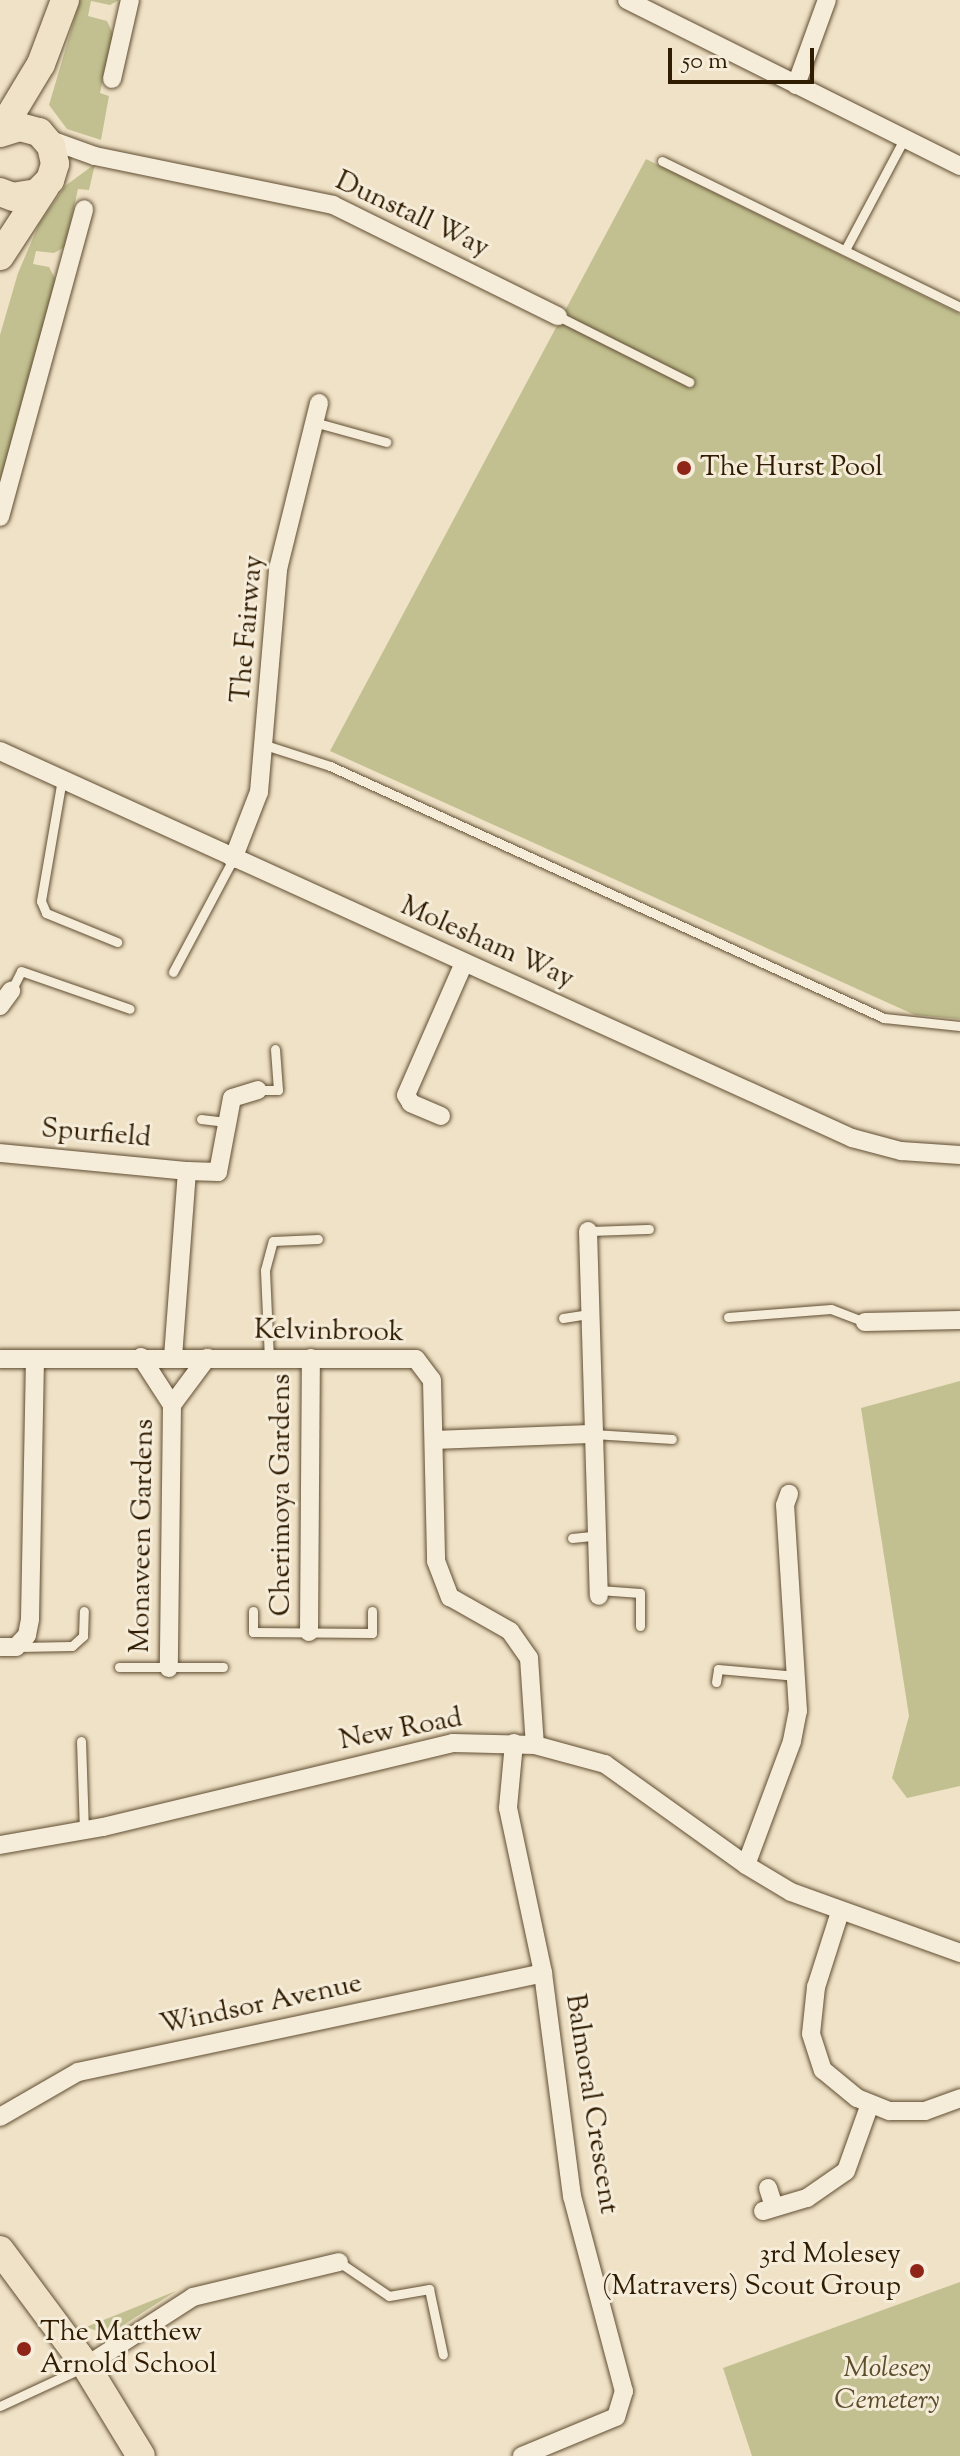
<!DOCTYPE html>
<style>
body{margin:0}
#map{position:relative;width:960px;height:2456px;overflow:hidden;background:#f0e2c6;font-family:"Sorts Mill Goudy",serif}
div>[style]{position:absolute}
.green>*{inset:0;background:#c2c090}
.roads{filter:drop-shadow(0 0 2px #604e32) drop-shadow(0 0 2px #604e32)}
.service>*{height:9px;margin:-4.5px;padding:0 4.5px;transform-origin:4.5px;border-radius:4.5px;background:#f5ecda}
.minor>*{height:18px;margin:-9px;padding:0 9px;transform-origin:9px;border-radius:9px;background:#f5ecda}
.primary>*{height:28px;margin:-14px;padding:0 14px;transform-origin:14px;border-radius:14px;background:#f0e2c6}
.dots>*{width:22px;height:22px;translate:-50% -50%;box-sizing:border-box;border:4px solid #f5ecda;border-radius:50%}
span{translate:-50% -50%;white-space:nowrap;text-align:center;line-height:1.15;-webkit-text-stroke:6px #f5ecda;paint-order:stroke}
.street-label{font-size:28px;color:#301c00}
.poi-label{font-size:28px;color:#301c00}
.left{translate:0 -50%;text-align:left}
.right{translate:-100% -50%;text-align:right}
.park-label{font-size:28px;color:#5c4d2b;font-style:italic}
.scale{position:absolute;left:668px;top:48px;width:146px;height:36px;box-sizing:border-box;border:4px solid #301c00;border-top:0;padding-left:10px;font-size:24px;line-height:28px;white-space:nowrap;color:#301c00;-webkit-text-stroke:6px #f5ecda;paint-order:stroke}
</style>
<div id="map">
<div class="green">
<div style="clip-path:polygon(80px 0,119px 0,110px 5px,91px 1px,88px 16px,107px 21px,113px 34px,100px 93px,109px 96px,101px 140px,67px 129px,49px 105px)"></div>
<div style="clip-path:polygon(646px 159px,960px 314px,960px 1019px,915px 1015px,330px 751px)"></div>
<div style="clip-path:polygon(95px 164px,89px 190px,78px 189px,65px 247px,54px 253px,36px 251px,33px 264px,49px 267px,57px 282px,0 482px,0 335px,18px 273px,39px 224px,65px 186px)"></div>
<div style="clip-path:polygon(960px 1381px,960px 1786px,907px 1798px,892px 1778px,909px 1716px,861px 1408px)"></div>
<div style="clip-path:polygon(960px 2282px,960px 2456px,752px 2456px,723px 2368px)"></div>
<div style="clip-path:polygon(176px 2291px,108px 2335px,86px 2327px)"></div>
</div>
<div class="roads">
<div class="service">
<div style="left:662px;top:161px;width:332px;rotate:26.1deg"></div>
<div style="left:845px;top:250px;width:126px;rotate:-62deg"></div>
<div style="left:558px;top:316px;width:147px;rotate:26.7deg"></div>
<div style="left:314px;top:422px;width:75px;rotate:15.5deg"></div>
<div style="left:265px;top:745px;width:68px;rotate:17.9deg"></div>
<div style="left:330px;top:766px;width:609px;rotate:24.46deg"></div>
<div style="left:884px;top:1018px;width:76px;rotate:6deg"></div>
<div style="left:62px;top:779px;width:124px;rotate:99.8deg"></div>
<div style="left:41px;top:901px;width:13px;rotate:67deg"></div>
<div style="left:46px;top:913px;width:77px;rotate:22.2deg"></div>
<div style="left:173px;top:972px;width:128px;rotate:-62deg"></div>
<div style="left:11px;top:991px;width:22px;rotate:-63deg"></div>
<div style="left:21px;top:971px;width:115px;rotate:19.2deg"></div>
<div style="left:258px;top:1090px;width:20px"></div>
<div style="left:278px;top:1090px;width:41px;rotate:-94.2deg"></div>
<div style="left:201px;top:1119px;width:23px;rotate:7deg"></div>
<div style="left:588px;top:1231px;width:61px;rotate:-1.9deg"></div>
<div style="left:728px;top:1317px;width:103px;rotate:-4.4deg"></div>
<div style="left:831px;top:1309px;width:36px;rotate:21deg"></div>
<div style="left:563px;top:1318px;width:25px;rotate:-9deg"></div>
<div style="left:269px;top:1359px;width:89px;rotate:-92.6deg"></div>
<div style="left:265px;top:1270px;width:30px;rotate:-75deg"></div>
<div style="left:273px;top:1241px;width:45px;rotate:-2.5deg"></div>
<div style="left:594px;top:1434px;width:78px;rotate:3.7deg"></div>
<div style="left:572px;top:1538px;width:27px;rotate:-6deg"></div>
<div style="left:599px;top:1590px;width:41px;rotate:4.2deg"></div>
<div style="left:640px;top:1593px;width:33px;rotate:90deg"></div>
<div style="left:253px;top:1611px;width:21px;rotate:90deg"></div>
<div style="left:253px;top:1632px;width:119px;rotate:0.5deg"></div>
<div style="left:372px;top:1633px;width:22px;rotate:-90deg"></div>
<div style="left:19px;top:1647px;width:53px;rotate:-1.1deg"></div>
<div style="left:72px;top:1646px;width:15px;rotate:-42deg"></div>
<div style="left:83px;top:1636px;width:25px;rotate:-88deg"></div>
<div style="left:119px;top:1667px;width:104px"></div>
<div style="left:716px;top:1682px;width:13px;rotate:-81deg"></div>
<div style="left:718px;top:1669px;width:79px;rotate:5.1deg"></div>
<div style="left:81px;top:1741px;width:90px;rotate:88.1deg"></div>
<div style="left:339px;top:2262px;width:60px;rotate:34.2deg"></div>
<div style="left:389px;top:2296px;width:41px;rotate:-9.9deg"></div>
<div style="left:429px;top:2289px;width:67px;rotate:78deg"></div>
<div style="left:0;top:2406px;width:93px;rotate:-24.9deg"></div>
</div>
<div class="minor">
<div style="left:627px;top:0;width:372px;rotate:26.5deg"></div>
<div style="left:112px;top:79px;width:81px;rotate:-77.2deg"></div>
<div style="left:796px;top:85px;width:90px;rotate:-70deg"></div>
<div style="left:45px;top:138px;width:53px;rotate:19.8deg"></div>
<div style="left:95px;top:156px;width:243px;rotate:11.6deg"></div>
<div style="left:333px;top:205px;width:251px;rotate:26.3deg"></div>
<div style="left:0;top:517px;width:319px;rotate:-74.7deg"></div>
<div style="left:0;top:751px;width:936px;rotate:24.43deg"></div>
<div style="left:852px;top:1138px;width:51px;rotate:14.9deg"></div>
<div style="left:901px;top:1151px;width:59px;rotate:3.9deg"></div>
<div style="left:233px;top:859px;width:72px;rotate:-68.8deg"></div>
<div style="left:259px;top:792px;width:224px;rotate:-85.1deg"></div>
<div style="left:278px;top:569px;width:171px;rotate:-76.1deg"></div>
<div style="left:0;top:1006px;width:19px;rotate:-54deg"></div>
<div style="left:441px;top:1116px;width:33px;rotate:-157deg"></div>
<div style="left:411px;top:1103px;width:9px;rotate:-122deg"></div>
<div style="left:406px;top:1095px;width:144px;rotate:-66.3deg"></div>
<div style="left:0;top:1153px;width:188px;rotate:5.5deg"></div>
<div style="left:187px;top:1171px;width:187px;rotate:94.3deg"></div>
<div style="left:187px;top:1171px;width:31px;rotate:2deg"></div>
<div style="left:218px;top:1172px;width:75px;rotate:-79.3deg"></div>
<div style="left:232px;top:1098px;width:27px;rotate:-17deg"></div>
<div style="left:588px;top:1231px;width:365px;rotate:88.3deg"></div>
<div style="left:865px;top:1322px;width:95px;rotate:-1.2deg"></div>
<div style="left:141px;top:1357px;width:57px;rotate:57.1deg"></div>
<div style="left:172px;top:1405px;width:263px;rotate:90.7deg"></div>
<div style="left:0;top:1359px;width:416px"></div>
<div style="left:416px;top:1359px;width:26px;rotate:53deg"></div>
<div style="left:432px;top:1380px;width:181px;rotate:88.7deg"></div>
<div style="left:436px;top:1561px;width:39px;rotate:69deg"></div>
<div style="left:450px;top:1597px;width:69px;rotate:29.5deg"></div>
<div style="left:510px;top:1631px;width:33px;rotate:55deg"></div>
<div style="left:529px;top:1658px;width:87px;rotate:86.1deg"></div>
<div style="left:172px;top:1405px;width:59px;rotate:-53.3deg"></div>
<div style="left:436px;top:1440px;width:158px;rotate:-2.2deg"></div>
<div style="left:309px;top:1632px;width:274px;rotate:-89.6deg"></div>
<div style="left:0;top:1647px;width:16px"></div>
<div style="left:16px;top:1647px;width:16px;rotate:-47deg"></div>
<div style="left:27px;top:1635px;width:16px;rotate:-79deg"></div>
<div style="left:30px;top:1619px;width:259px;rotate:-88.9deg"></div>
<div style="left:514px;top:1743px;width:65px;rotate:95.3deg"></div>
<div style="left:508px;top:1808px;width:169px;rotate:78deg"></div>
<div style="left:543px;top:1973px;width:225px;rotate:82.6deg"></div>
<div style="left:572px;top:2196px;width:202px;rotate:75.1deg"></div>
<div style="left:624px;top:2391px;width:27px;rotate:107deg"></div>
<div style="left:616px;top:2417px;width:102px;rotate:157.5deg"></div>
<div style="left:0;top:1845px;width:105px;rotate:-9.9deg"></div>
<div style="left:103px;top:1827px;width:360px;rotate:-13.5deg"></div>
<div style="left:453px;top:1743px;width:82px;rotate:1.4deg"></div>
<div style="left:535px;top:1745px;width:73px;rotate:15.2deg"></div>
<div style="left:605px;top:1764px;width:173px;rotate:35.6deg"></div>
<div style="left:746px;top:1865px;width:52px;rotate:31deg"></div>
<div style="left:791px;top:1892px;width:180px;rotate:19.8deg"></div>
<div style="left:746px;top:1865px;width:132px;rotate:-69.6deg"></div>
<div style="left:792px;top:1741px;width:31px;rotate:-79deg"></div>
<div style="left:798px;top:1711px;width:206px;rotate:-93.6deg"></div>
<div style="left:785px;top:1505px;width:12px;rotate:-70deg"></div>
<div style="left:840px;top:1912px;width:79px;rotate:107.7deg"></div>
<div style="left:816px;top:1987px;width:47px;rotate:96.1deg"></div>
<div style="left:811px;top:2034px;width:38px;rotate:72deg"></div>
<div style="left:823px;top:2070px;width:44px;rotate:39.5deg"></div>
<div style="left:857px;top:2098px;width:35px;rotate:22deg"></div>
<div style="left:890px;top:2111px;width:35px"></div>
<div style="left:925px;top:2111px;width:37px;rotate:-20deg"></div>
<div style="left:0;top:2117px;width:90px;rotate:-30deg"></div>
<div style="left:78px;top:2072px;width:475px;rotate:-12deg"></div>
<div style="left:768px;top:2188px;width:20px;rotate:72deg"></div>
<div style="left:763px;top:2211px;width:46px;rotate:-16.5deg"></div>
<div style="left:807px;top:2198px;width:47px;rotate:-34.7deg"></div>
<div style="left:846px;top:2171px;width:71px;rotate:-70.3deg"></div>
<div style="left:86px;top:2366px;width:127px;rotate:-32.8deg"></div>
<div style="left:193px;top:2297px;width:150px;rotate:-13.5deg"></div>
</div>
<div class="primary">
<div style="left:0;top:132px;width:79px;rotate:-58.9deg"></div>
<div style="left:41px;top:64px;width:68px;rotate:-69.4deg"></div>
<div style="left:0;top:133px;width:21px;rotate:-17deg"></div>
<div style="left:20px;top:127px;width:20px;rotate:15deg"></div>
<div style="left:39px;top:132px;width:18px;rotate:49deg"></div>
<div style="left:51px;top:146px;width:18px;rotate:77deg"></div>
<div style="left:55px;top:164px;width:17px;rotate:107deg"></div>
<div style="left:50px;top:180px;width:18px;rotate:135deg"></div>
<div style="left:37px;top:193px;width:24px;rotate:171deg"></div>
<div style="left:13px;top:197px;width:14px;rotate:-159deg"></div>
<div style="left:0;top:256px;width:82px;rotate:-56.9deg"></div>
<div style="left:0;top:2250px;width:144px;rotate:53.4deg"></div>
<div style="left:86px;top:2366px;width:105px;rotate:58.6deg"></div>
</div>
</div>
<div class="dots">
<div style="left:684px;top:468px;background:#8f2418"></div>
<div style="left:917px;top:2271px;background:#8f2418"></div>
<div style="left:24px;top:2349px;background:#8f2418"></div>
</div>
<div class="street-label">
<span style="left:412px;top:215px;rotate:25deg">Dunstall Way</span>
<span style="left:248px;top:629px;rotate:-85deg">The Fairway</span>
<span style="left:487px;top:943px;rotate:24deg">Molesham Way</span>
<span style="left:96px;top:1134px;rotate:5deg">Spurfield</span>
<span style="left:329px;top:1332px;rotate:1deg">Kelvinbrook</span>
<span style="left:282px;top:1495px;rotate:-90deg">Cherimoya Gardens</span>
<span style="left:143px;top:1536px;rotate:-89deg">Monaveen Gardens</span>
<span style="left:401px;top:1730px;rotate:-11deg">New Road</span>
<span style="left:261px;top:2005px;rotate:-12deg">Windsor Avenue</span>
<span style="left:591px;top:2104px;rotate:81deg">Balmoral Crescent</span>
</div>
<div class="poi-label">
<span class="left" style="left:700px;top:468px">The Hurst Pool</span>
<span class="right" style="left:901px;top:2271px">3rd Molesey<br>(Matravers) Scout Group</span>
<span class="left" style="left:40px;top:2349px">The Matthew<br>Arnold School</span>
</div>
<div class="park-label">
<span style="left:887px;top:2385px">Molesey<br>Cemetery</span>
</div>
<div class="scale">50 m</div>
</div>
